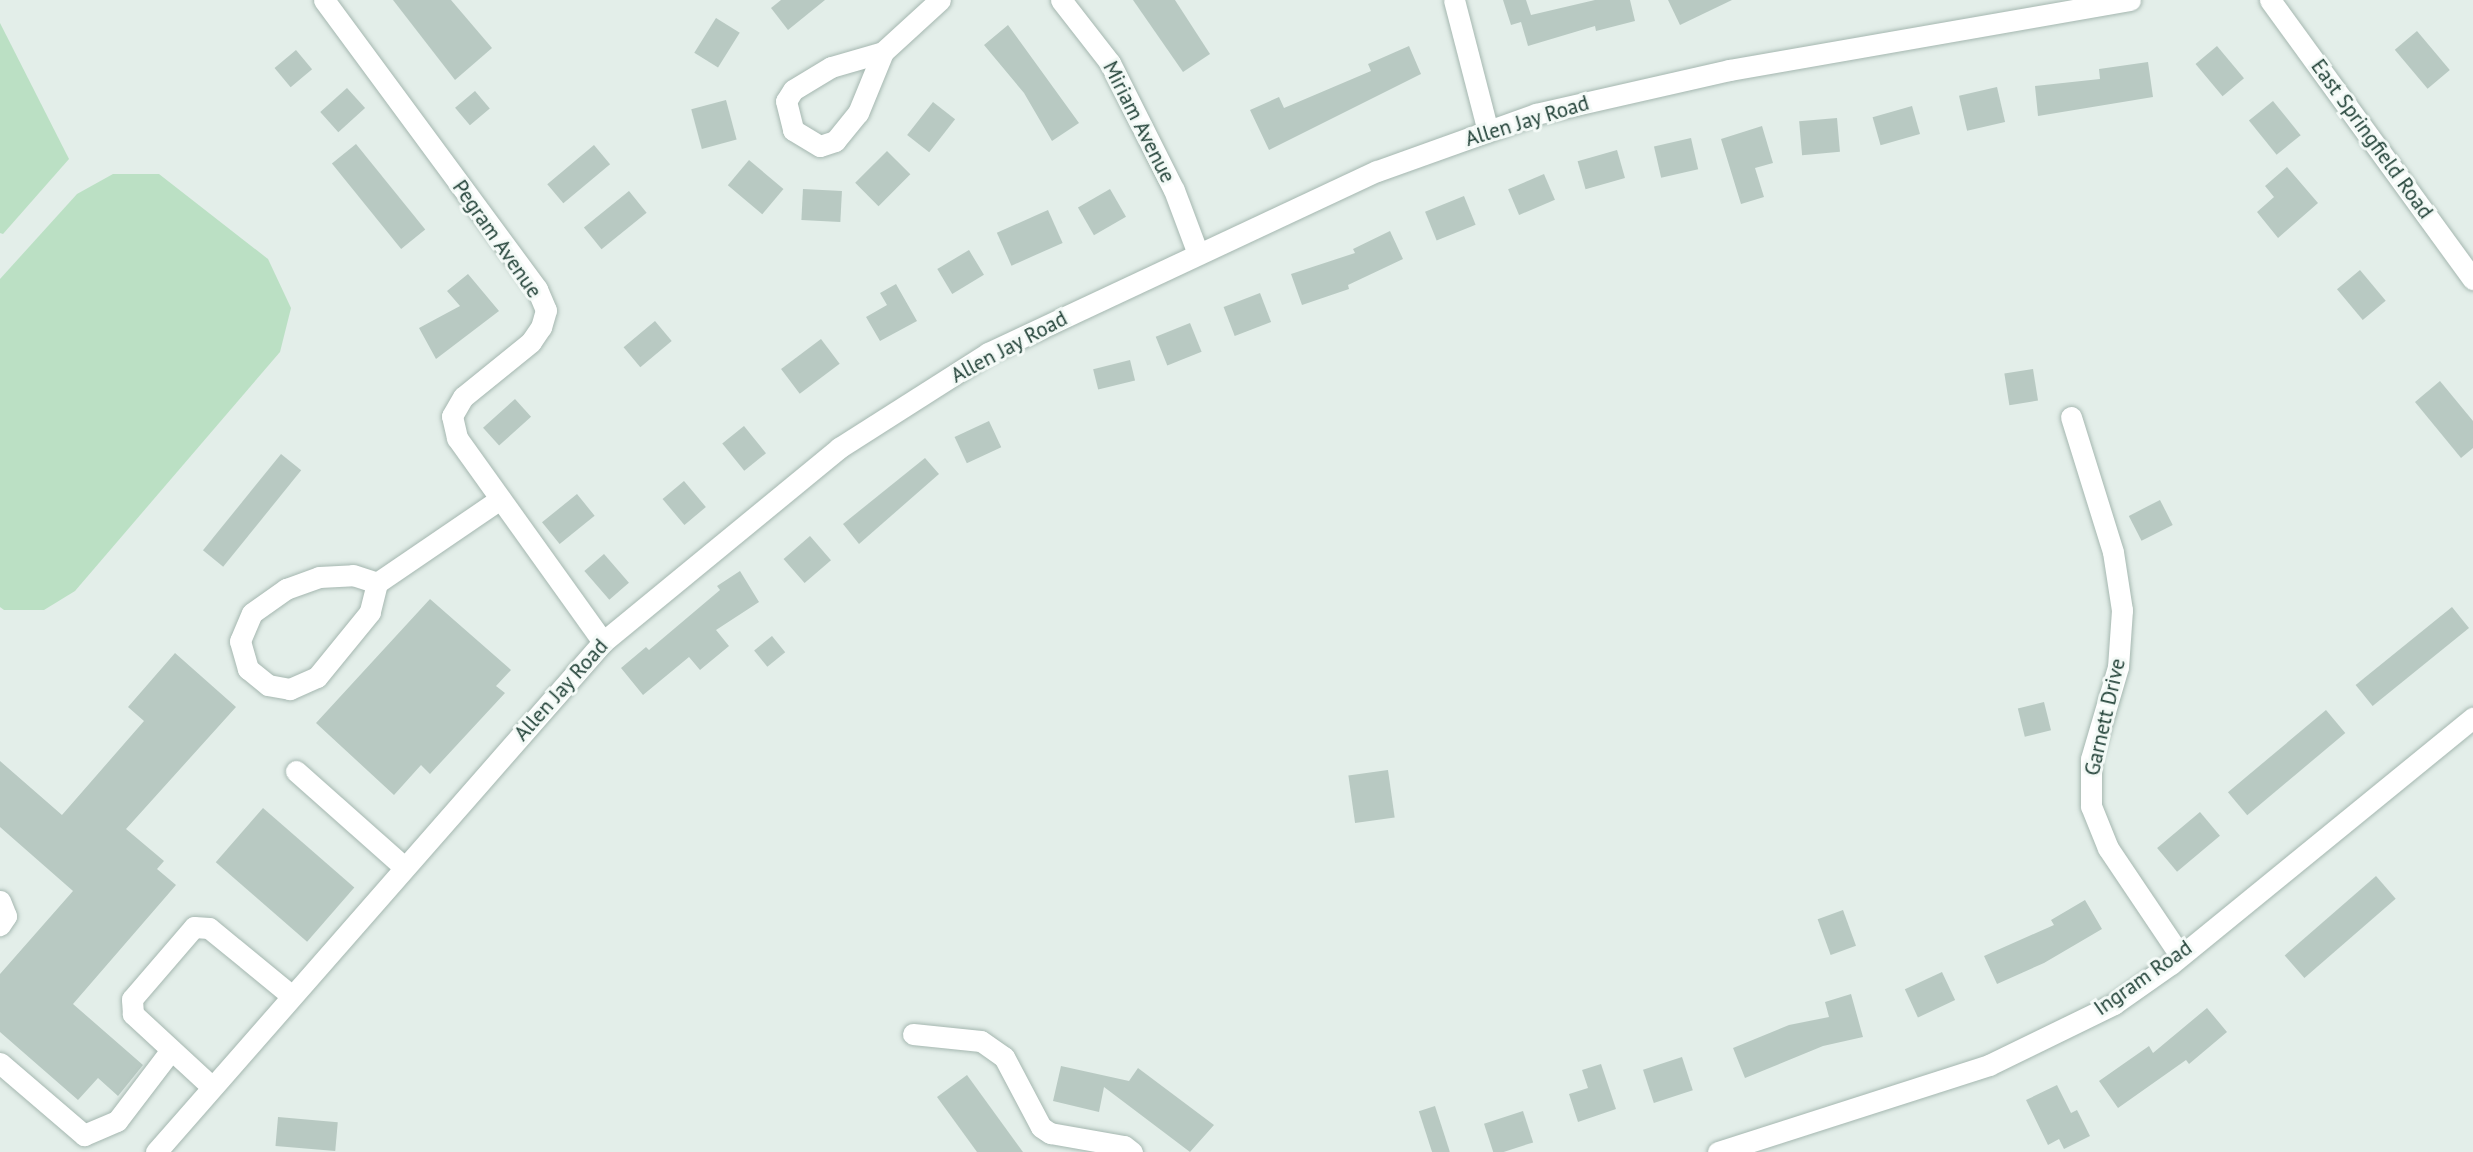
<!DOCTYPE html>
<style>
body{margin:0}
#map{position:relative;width:2473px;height:1152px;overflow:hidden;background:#e3eee9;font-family:"PT Sans",sans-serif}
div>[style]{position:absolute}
.green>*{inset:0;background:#bbe0c4}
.building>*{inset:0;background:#b8c9c2;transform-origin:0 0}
.roads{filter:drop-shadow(0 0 2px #a5b7b0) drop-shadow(0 0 2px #a5b7b0)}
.minor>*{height:21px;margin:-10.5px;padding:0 10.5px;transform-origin:10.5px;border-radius:10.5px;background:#fff}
span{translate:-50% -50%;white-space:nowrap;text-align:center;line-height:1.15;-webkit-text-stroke:6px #f4faf7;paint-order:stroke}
.street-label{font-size:21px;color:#214137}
</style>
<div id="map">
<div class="green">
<div style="clip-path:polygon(0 23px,69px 159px,3px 234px,0 233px)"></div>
<div style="clip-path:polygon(113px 174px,159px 174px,268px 259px,291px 308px,280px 352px,75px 591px,44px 610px,4px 610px,0 607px,0 279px,77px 194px)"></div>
</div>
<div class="building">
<div style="clip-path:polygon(393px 0,451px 0,492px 48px,455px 80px)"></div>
<div style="clip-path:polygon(781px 0,825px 0,788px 30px,771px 8px)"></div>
<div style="clip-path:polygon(1133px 0,1175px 0,1210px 54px,1183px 72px)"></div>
<div style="clip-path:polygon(1503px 0,1526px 0,1531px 15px,1595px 0,1630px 0,1635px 21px,1596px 31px,1595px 26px,1528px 46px,1521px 22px,1511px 25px)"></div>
<div style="clip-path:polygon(1668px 0,1732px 0,1680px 25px)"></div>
<div style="left:716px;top:18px;width:28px;height:41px;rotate:32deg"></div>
<div style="clip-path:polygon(1008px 25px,1079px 123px,1052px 141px,1024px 93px,984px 45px)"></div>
<div style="left:2417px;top:31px;width:51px;height:29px;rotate:50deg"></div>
<div style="clip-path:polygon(1409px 46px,1421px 74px,1269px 150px,1250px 110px,1279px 97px,1284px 108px,1371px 71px,1368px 64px)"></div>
<div style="left:2217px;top:46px;width:42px;height:28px;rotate:50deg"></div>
<div style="left:296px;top:50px;width:25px;height:28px;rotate:50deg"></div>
<div style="clip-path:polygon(2148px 62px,2153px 97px,2038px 116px,2035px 86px,2100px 79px,2099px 69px)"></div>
<div style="left:1997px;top:87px;width:36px;height:39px;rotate:77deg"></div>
<div style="left:347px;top:88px;width:27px;height:36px;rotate:48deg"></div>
<div style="left:475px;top:91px;width:23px;height:26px;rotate:50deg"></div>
<div style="left:726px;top:100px;width:41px;height:36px;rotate:75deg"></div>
<div style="left:2273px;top:101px;width:44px;height:31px;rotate:51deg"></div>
<div style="left:933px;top:102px;width:28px;height:42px;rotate:38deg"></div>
<div style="left:1912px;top:106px;width:29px;height:41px;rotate:74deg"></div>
<div style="left:1837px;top:118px;width:34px;height:38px;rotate:85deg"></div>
<div style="clip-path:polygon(1762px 126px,1773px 163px,1755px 168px,1764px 197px,1741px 204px,1721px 139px)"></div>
<div style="left:1691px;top:138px;width:32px;height:38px;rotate:77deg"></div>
<div style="left:356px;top:144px;width:110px;height:31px;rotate:51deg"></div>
<div style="left:594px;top:145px;width:25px;height:61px;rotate:50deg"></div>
<div style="left:1617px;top:150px;width:29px;height:41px;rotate:74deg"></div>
<div style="left:887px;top:151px;width:33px;height:45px;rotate:45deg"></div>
<div style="left:749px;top:160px;width:45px;height:33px;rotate:40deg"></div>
<div style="clip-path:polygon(2287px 167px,2318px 203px,2278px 238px,2257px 212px,2274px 197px,2265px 186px)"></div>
<div style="left:1544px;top:174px;width:28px;height:39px;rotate:67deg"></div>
<div style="left:803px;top:189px;width:39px;height:31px;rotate:3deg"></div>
<div style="left:1110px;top:189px;width:32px;height:37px;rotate:60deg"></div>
<div style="left:629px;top:191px;width:28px;height:58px;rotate:51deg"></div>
<div style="left:1464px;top:196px;width:31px;height:42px;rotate:68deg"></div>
<div style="left:1048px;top:210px;width:36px;height:56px;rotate:66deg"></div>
<div style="clip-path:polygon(1390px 231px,1403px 259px,1348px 285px,1349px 289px,1302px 305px,1291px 274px,1355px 253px,1353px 249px)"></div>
<div style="left:969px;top:250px;width:29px;height:37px;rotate:59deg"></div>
<div style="left:2360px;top:270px;width:40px;height:30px;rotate:50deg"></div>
<div style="clip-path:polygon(468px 274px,499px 311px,436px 359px,419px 328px,460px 306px,447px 291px)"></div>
<div style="clip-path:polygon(896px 284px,917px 321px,880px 341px,866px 317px,887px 305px,880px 293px)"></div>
<div style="left:1260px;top:293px;width:31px;height:39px;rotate:69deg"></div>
<div style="left:655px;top:321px;width:26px;height:41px;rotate:50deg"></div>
<div style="left:1190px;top:323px;width:31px;height:37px;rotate:68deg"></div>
<div style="left:821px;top:339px;width:31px;height:50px;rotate:53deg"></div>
<div style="left:1130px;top:360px;width:21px;height:38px;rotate:76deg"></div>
<div style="left:2033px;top:369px;width:32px;height:29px;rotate:81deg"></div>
<div style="clip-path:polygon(2440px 381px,2473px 421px,2473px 448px,2461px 458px,2415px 402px)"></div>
<div style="left:515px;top:399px;width:24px;height:43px;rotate:48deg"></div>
<div style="left:989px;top:421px;width:29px;height:38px;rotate:65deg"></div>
<div style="left:744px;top:426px;width:35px;height:28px;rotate:51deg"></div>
<div style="left:281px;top:454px;width:26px;height:124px;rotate:39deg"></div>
<div style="clip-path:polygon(925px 458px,939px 474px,859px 544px,843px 524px)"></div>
<div style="left:684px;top:481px;width:34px;height:28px;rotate:50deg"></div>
<div style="left:577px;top:494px;width:28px;height:45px;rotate:51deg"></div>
<div style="left:2160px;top:500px;width:28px;height:35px;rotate:63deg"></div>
<div style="left:810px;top:536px;width:32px;height:35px;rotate:49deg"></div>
<div style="left:604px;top:554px;width:38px;height:26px;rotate:49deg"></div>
<div style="clip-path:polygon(740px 571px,759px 602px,716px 630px,729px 646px,700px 670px,689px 657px,643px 695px,621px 668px,646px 647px,649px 650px,720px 590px,717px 586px)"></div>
<div style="clip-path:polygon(430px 599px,511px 670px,496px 686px,505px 693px,430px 774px,421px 765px,394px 795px,316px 723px)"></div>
<div style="left:2452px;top:607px;width:27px;height:124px;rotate:51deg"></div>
<div style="left:772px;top:636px;width:21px;height:23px;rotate:51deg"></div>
<div style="clip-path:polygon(175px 653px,236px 707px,126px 829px,164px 861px,157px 869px,176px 885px,73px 1004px,143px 1065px,118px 1096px,98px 1078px,78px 1100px,0 1032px,0 974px,73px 891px,0 827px,0 761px,62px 815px,144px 721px,128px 707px)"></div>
<div style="left:2044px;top:702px;width:29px;height:27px;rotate:76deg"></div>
<div style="left:2326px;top:710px;width:30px;height:128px;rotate:50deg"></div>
<div style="left:1388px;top:770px;width:48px;height:40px;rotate:82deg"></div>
<div style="left:263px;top:808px;width:121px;height:72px;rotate:41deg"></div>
<div style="left:2200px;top:812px;width:31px;height:56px;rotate:50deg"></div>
<div style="left:2376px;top:876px;width:30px;height:121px;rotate:49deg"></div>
<div style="clip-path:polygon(2085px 900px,2102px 929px,2044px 963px,1997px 984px,1984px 956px,2054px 925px,2051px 920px)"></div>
<div style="left:1843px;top:910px;width:38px;height:27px;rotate:70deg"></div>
<div style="left:1942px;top:972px;width:31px;height:41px;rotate:65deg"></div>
<div style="clip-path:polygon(1851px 994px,1863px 1037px,1823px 1046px,1745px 1078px,1733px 1048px,1789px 1025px,1829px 1017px,1825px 1002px)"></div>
<div style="clip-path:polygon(2207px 1008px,2227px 1032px,2189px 1064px,2186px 1060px,2118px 1108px,2099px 1081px,2149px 1046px,2153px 1053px)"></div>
<div style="left:1682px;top:1057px;width:35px;height:41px;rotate:72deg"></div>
<div style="clip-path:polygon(1601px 1064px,1616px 1109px,1578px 1122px,1569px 1094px,1588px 1088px,1582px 1070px)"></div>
<div style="clip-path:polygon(1061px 1066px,1129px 1081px,1138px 1068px,1214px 1125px,1190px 1152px,1104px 1087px,1099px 1112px,1053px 1101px)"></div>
<div style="clip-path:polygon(967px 1075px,1023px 1152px,977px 1152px,937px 1097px)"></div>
<div style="clip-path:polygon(2057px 1085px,2071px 1113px,2077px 1110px,2090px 1136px,2064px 1149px,2059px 1139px,2048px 1145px,2026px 1100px)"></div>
<div style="left:1435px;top:1106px;width:48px;height:17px;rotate:72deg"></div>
<div style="left:1523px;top:1111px;width:33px;height:41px;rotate:72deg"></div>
<div style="left:278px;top:1117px;width:60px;height:29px;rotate:5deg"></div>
</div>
<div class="roads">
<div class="minor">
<div style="left:324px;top:0;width:359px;rotate:53.6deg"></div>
<div style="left:537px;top:289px;width:23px;rotate:67deg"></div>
<div style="left:546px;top:310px;width:18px;rotate:106deg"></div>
<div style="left:541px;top:327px;width:18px;rotate:124deg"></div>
<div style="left:531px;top:342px;width:87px;rotate:141deg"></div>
<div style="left:463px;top:397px;width:22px;rotate:120deg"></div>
<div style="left:452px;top:416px;width:23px;rotate:77deg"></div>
<div style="left:457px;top:438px;width:251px;rotate:54.4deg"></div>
<div style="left:1061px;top:0;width:80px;rotate:52.1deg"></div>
<div style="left:1110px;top:63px;width:142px;rotate:63.3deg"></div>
<div style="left:1174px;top:190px;width:68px;rotate:69.4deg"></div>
<div style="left:1454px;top:0;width:135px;rotate:75.5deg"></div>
<div style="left:2270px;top:0;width:345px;rotate:54deg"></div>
<div style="left:883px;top:52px;width:54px;rotate:163.9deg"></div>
<div style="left:831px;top:67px;width:44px;rotate:148.8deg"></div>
<div style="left:793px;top:90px;width:13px;rotate:122deg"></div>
<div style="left:786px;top:101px;width:30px;rotate:76deg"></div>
<div style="left:793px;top:130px;width:31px;rotate:31deg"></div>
<div style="left:820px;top:146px;width:16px;rotate:-18deg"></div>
<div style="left:835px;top:141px;width:36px;rotate:-51deg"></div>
<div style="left:858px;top:113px;width:66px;rotate:-67.7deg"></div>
<div style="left:883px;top:52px;width:77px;rotate:-42.4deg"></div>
<div style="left:2071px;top:417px;width:141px;rotate:72.7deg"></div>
<div style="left:2113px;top:552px;width:59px;rotate:81.2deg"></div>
<div style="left:2122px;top:610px;width:57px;rotate:94deg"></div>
<div style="left:2118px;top:667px;width:96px;rotate:106.4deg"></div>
<div style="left:2091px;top:759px;width:47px;rotate:90deg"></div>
<div style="left:2091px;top:806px;width:45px;rotate:68deg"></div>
<div style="left:2108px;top:848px;width:129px;rotate:56.1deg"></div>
<div style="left:377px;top:583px;width:30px;rotate:104deg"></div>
<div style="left:370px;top:612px;width:84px;rotate:129.2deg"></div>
<div style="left:317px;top:677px;width:30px;rotate:156deg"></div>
<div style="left:290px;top:689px;width:22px;rotate:-170deg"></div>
<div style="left:268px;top:685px;width:26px;rotate:-141deg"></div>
<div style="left:248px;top:669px;width:29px;rotate:-106deg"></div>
<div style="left:240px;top:641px;width:30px;rotate:-67deg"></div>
<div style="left:252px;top:613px;width:42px;rotate:-35.2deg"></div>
<div style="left:286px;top:589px;width:35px;rotate:-20deg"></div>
<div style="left:319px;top:577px;width:34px;rotate:-3deg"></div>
<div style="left:353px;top:575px;width:25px;rotate:18deg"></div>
<div style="left:377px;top:583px;width:149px;rotate:-34.3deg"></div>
<div style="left:296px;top:771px;width:144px;rotate:41.6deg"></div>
<div style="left:0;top:901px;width:16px;rotate:68deg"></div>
<div style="left:6px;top:916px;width:11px;rotate:124deg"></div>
<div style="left:913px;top:1034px;width:68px;rotate:5.9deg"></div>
<div style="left:981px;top:1041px;width:28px;rotate:35deg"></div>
<div style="left:1004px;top:1057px;width:79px;rotate:62.1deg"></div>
<div style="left:1041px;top:1127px;width:11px;rotate:34deg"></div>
<div style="left:1050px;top:1133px;width:75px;rotate:10deg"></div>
<div style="left:1124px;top:1146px;width:10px;rotate:37deg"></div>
<div style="left:0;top:1063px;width:111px;rotate:40.6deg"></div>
<div style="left:84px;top:1135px;width:36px;rotate:-23deg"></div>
<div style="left:117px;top:1121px;width:89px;rotate:-52.7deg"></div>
<div style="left:212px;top:1087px;width:108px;rotate:-137.3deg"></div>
<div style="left:133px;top:1014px;width:15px;rotate:-94deg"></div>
<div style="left:132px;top:999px;width:95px;rotate:-49.3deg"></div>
<div style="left:194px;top:927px;width:15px;rotate:4deg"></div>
<div style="left:209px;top:928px;width:107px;rotate:39.3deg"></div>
<div style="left:156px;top:1152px;width:678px;rotate:-48.77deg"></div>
<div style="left:603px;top:642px;width:306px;rotate:-39.4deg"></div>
<div style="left:839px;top:448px;width:177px;rotate:-32.5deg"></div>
<div style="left:988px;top:353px;width:429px;rotate:-25.1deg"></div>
<div style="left:1377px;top:171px;width:169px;rotate:-19.7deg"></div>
<div style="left:1536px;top:114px;width:198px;rotate:-12.8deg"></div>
<div style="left:1729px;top:70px;width:407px;rotate:-9.9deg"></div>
<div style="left:1718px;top:1152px;width:285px;rotate:-17.8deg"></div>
<div style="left:1989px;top:1065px;width:139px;rotate:-26deg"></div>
<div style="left:2114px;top:1004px;width:70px;rotate:-35.1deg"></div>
<div style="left:2171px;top:964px;width:390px;rotate:-39.2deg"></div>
</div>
</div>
<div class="street-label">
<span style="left:1527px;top:121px;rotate:-17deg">Allen Jay Road</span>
<span style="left:1139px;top:122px;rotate:63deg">Miriam Avenue</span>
<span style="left:2372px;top:139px;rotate:54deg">East Springfield Road</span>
<span style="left:497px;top:239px;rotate:55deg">Pegram Avenue</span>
<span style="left:1009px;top:347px;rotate:-28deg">Allen Jay Road</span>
<span style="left:561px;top:690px;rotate:-48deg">Allen Jay Road</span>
<span style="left:2105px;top:717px;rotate:-77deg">Garnett Drive</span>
<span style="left:2143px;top:978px;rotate:-35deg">Ingram Road</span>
</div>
</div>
